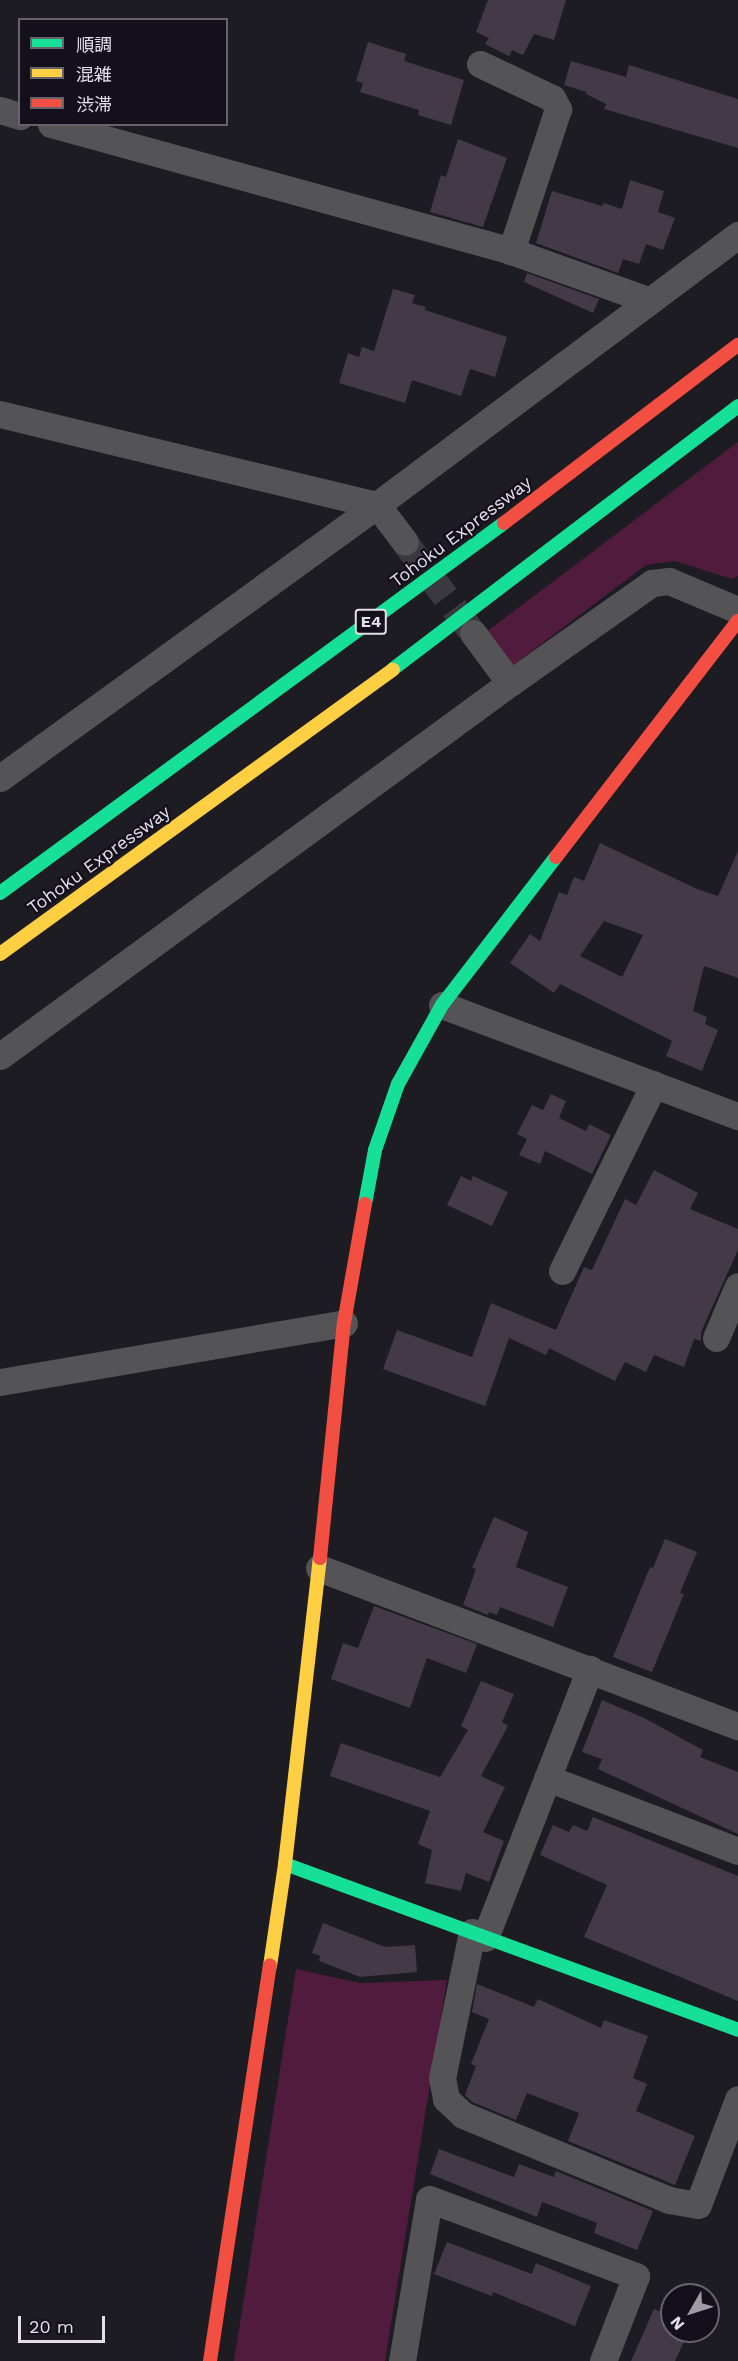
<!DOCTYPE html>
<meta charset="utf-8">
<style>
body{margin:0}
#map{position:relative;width:738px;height:2361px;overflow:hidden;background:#1d1c22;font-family:"Work Sans","Noto Sans JP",sans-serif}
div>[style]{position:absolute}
.green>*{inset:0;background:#501b3d}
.building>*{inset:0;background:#433947}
.street-tunnel>*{height:27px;margin-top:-13.5px;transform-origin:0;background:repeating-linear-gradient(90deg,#3b3940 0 27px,transparent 0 41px)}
.street>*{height:27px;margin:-13.5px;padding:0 13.5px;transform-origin:13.5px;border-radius:13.5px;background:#545356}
.fast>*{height:14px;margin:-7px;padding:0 7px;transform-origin:7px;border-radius:7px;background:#16e098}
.slow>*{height:14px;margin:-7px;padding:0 7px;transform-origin:7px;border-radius:7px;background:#ffcf43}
.jam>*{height:14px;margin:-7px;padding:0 7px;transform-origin:7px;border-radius:7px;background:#f24e42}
span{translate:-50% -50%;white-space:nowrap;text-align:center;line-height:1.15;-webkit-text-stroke:4.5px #13101b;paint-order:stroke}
.shield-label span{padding:2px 4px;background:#13101b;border:2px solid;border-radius:4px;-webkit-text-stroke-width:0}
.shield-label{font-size:16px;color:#e3e0e9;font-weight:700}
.street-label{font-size:18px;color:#e3e0e9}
.legend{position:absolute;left:18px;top:18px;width:210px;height:108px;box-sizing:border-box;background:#13101b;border:2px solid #66636d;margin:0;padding:8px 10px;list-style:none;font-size:18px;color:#e3e0e9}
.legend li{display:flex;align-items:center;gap:12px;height:30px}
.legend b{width:30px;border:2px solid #66636d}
.north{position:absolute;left:660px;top:2283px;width:60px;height:60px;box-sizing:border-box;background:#13101b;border:2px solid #66636d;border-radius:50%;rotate:231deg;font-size:16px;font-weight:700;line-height:24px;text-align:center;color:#e3e0e9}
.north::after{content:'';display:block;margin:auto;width:21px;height:27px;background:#9e9ba3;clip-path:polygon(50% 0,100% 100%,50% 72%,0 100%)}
.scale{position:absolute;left:18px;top:2316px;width:87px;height:27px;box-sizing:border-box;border:3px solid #e3e0e9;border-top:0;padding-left:8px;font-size:18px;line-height:21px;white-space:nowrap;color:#e3e0e9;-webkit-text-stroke:4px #13101b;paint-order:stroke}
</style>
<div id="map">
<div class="green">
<div style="clip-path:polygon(738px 442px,738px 576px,732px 579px,675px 561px,646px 565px,512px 666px,486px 632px)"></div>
<div style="clip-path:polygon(296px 1969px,360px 1983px,447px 1980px,385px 2361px,234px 2361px)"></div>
</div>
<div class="building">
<div style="clip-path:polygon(488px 0,566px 0,554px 40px,534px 34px,523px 55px,512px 50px,509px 56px,485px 44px,489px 38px,476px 32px)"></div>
<div style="clip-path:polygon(368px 42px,406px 54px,404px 61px,464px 80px,451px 125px,418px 115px,419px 110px,360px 92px,363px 83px,356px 81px)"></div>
<div style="clip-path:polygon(571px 61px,626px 77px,629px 65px,738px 99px,738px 148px,604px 109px,606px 104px,586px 94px,586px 92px,564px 85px)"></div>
<div style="clip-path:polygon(458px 139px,507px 158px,483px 227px,430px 212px,441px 175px,446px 177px)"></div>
<div style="clip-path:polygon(630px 180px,664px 191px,658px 212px,675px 218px,663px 250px,646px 244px,639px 264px,623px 259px,618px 273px,536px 243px,552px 191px,602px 206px,604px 203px,622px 209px)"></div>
<div style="clip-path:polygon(527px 273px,599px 299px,593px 313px,524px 282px)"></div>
<div style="clip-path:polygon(393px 289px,415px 295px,412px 303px,426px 307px,425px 310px,507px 337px,495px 377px,470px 369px,461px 396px,412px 380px,405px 403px,339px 383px,348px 353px,359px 357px,362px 347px,374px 351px)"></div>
<div style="clip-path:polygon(evenodd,600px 843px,697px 889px,718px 896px,738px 851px,738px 978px,704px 966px,693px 1011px,707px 1017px,705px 1024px,718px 1030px,702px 1071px,666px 1056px,672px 1041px,560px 984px,554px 993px,510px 963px,530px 934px,540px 941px,559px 892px,567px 895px,574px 877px,584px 881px,600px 843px,604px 921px,643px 935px,622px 977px,580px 956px,604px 921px)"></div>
<div style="clip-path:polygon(551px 1094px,566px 1101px,559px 1118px,586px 1131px,589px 1124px,611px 1135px,592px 1174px,545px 1151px,540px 1164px,519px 1155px,527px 1139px,517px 1134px,532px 1105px,543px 1110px)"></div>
<div style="clip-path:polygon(654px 1170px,698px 1193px,690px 1209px,738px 1229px,738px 1250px,701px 1332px,701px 1341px,694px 1339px,684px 1367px,654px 1355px,646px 1372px,625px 1362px,615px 1381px,549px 1348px,546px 1355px,509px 1338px,485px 1406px,383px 1369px,397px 1330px,472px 1357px,491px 1303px,556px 1330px,584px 1267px,592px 1270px,625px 1199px,636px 1205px)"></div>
<div style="clip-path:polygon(461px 1176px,471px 1181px,473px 1176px,508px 1192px,492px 1226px,447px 1205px)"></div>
<div style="clip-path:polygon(494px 1517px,528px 1532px,516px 1567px,568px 1587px,553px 1627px,500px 1607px,497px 1615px,489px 1612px,488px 1615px,463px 1605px,476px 1569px,472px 1568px)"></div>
<div style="clip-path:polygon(665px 1539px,697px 1552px,680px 1593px,684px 1594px,652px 1672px,613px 1657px,650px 1567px,653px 1568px)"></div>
<div style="clip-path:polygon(374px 1606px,477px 1644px,466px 1673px,427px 1658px,410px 1708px,331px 1679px,343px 1643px,358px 1648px)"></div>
<div style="clip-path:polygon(481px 1681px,514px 1694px,502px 1722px,508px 1726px,481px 1776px,505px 1787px,483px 1832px,504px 1841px,489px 1882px,466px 1873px,461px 1891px,425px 1883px,432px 1850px,418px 1844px,430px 1811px,330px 1776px,341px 1743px,440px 1777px,468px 1730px,461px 1726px)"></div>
<div style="clip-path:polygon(602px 1700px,644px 1718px,703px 1750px,700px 1757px,738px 1772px,738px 1834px,598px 1769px,602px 1759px,582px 1752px)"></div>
<div style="clip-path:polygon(593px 1817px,738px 1876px,738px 2001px,584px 1937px,607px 1885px,540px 1855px,553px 1825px,569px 1832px,573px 1825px,587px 1831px)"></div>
<div style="clip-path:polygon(323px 1923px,385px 1947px,415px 1945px,417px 1972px,360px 1977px,319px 1961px,320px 1956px,312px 1953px)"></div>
<div style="clip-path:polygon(477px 1984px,534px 2007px,538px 1999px,601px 2028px,604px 2020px,648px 2036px,633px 2078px,647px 2084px,636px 2111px,695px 2136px,675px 2185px,568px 2141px,579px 2113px,527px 2093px,516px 2120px,472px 2102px,465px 2095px,476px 2066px,471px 2064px,489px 2019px,472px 2012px)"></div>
<div style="clip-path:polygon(439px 2149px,514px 2177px,519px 2164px,554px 2177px,556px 2171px,653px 2211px,637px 2250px,594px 2233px,597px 2223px,542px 2202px,537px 2217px,430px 2174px)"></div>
<div style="clip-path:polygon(447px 2242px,532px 2274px,536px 2263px,591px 2286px,575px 2326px,493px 2292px,492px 2296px,434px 2274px)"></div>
<div style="clip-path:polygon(654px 2309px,672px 2317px,672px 2331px,689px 2331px,675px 2361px,631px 2361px)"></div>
</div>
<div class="street-tunnel">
<div style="left:405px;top:542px;width:114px;rotate:53.2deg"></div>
</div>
<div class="street">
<div style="left:480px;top:64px;width:80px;rotate:25.3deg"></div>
<div style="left:552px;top:98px;width:13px;rotate:61deg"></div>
<div style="left:558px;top:109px;width:150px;rotate:108.3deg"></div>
<div style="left:0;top:110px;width:21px;rotate:17deg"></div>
<div style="left:51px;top:124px;width:477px;rotate:15.4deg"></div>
<div style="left:511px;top:251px;width:145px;rotate:19.7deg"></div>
<div style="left:0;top:414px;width:388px;rotate:13.6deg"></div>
<div style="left:377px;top:505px;width:46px;rotate:52.9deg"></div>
<div style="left:473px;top:633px;width:62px;rotate:53.5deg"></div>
<div style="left:0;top:778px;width:465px;rotate:-35.9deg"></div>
<div style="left:377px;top:505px;width:451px;rotate:-36.8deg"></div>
<div style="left:442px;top:1005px;width:316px;rotate:20.6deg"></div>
<div style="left:0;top:1056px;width:632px;rotate:-36.18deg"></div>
<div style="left:510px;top:683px;width:174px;rotate:-35.2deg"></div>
<div style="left:652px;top:583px;width:17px;rotate:-7deg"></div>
<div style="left:669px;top:581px;width:75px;rotate:22.8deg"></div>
<div style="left:562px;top:1271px;width:208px;rotate:-63.8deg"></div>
<div style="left:716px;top:1338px;width:56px;rotate:-67.1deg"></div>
<div style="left:0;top:1382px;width:349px;rotate:-9.7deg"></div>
<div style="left:319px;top:1568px;width:448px;rotate:20.7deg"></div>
<div style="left:547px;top:1778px;width:204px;rotate:20.9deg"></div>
<div style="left:472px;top:1932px;width:149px;rotate:101.6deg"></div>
<div style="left:442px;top:2078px;width:21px;rotate:79deg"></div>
<div style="left:446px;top:2099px;width:23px;rotate:43deg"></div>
<div style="left:463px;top:2115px;width:223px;rotate:22.4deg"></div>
<div style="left:669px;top:2200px;width:29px;rotate:10deg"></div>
<div style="left:698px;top:2205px;width:113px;rotate:-69.3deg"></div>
<div style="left:485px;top:1938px;width:289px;rotate:-68.7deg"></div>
<div style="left:402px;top:2361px;width:164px;rotate:-80.5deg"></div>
<div style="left:429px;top:2199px;width:221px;rotate:20.4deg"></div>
<div style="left:636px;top:2276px;width:91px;rotate:111.2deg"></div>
</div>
<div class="fast">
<div style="left:393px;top:669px;width:434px;rotate:-37.3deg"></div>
<div style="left:0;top:893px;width:625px;rotate:-36.28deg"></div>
<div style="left:365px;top:1204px;width:55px;rotate:-79.5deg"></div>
<div style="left:375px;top:1150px;width:70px;rotate:-70.8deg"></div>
<div style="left:398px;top:1084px;width:90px;rotate:-60.9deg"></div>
<div style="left:442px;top:1005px;width:187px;rotate:-52.4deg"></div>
<div style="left:285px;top:1864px;width:482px;rotate:20.1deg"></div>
</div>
<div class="slow">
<div style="left:0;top:954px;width:485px;rotate:-35.9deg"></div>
<div style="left:270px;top:1966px;width:103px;rotate:-81.6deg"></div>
<div style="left:285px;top:1864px;width:308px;rotate:-83.5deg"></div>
</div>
<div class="jam">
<div style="left:504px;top:523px;width:294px;rotate:-37.3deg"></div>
<div style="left:556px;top:857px;width:298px;rotate:-52.4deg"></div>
<div style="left:320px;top:1558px;width:236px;rotate:-84.2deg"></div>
<div style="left:344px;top:1323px;width:121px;rotate:-80deg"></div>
<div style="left:210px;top:2361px;width:400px;rotate:-81.4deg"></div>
</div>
<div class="shield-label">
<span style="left:371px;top:622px">E4</span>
</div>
<div class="street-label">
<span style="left:461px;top:532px;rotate:-37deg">Tohoku Expressway</span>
<span style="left:99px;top:860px;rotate:-36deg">Tohoku Expressway</span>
</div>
<ul class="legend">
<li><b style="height:8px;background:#16e098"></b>順調</li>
<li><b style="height:8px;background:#ffcf43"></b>混雑</li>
<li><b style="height:8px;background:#f24e42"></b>渋滞</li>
</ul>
<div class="north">N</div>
<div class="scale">20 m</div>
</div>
